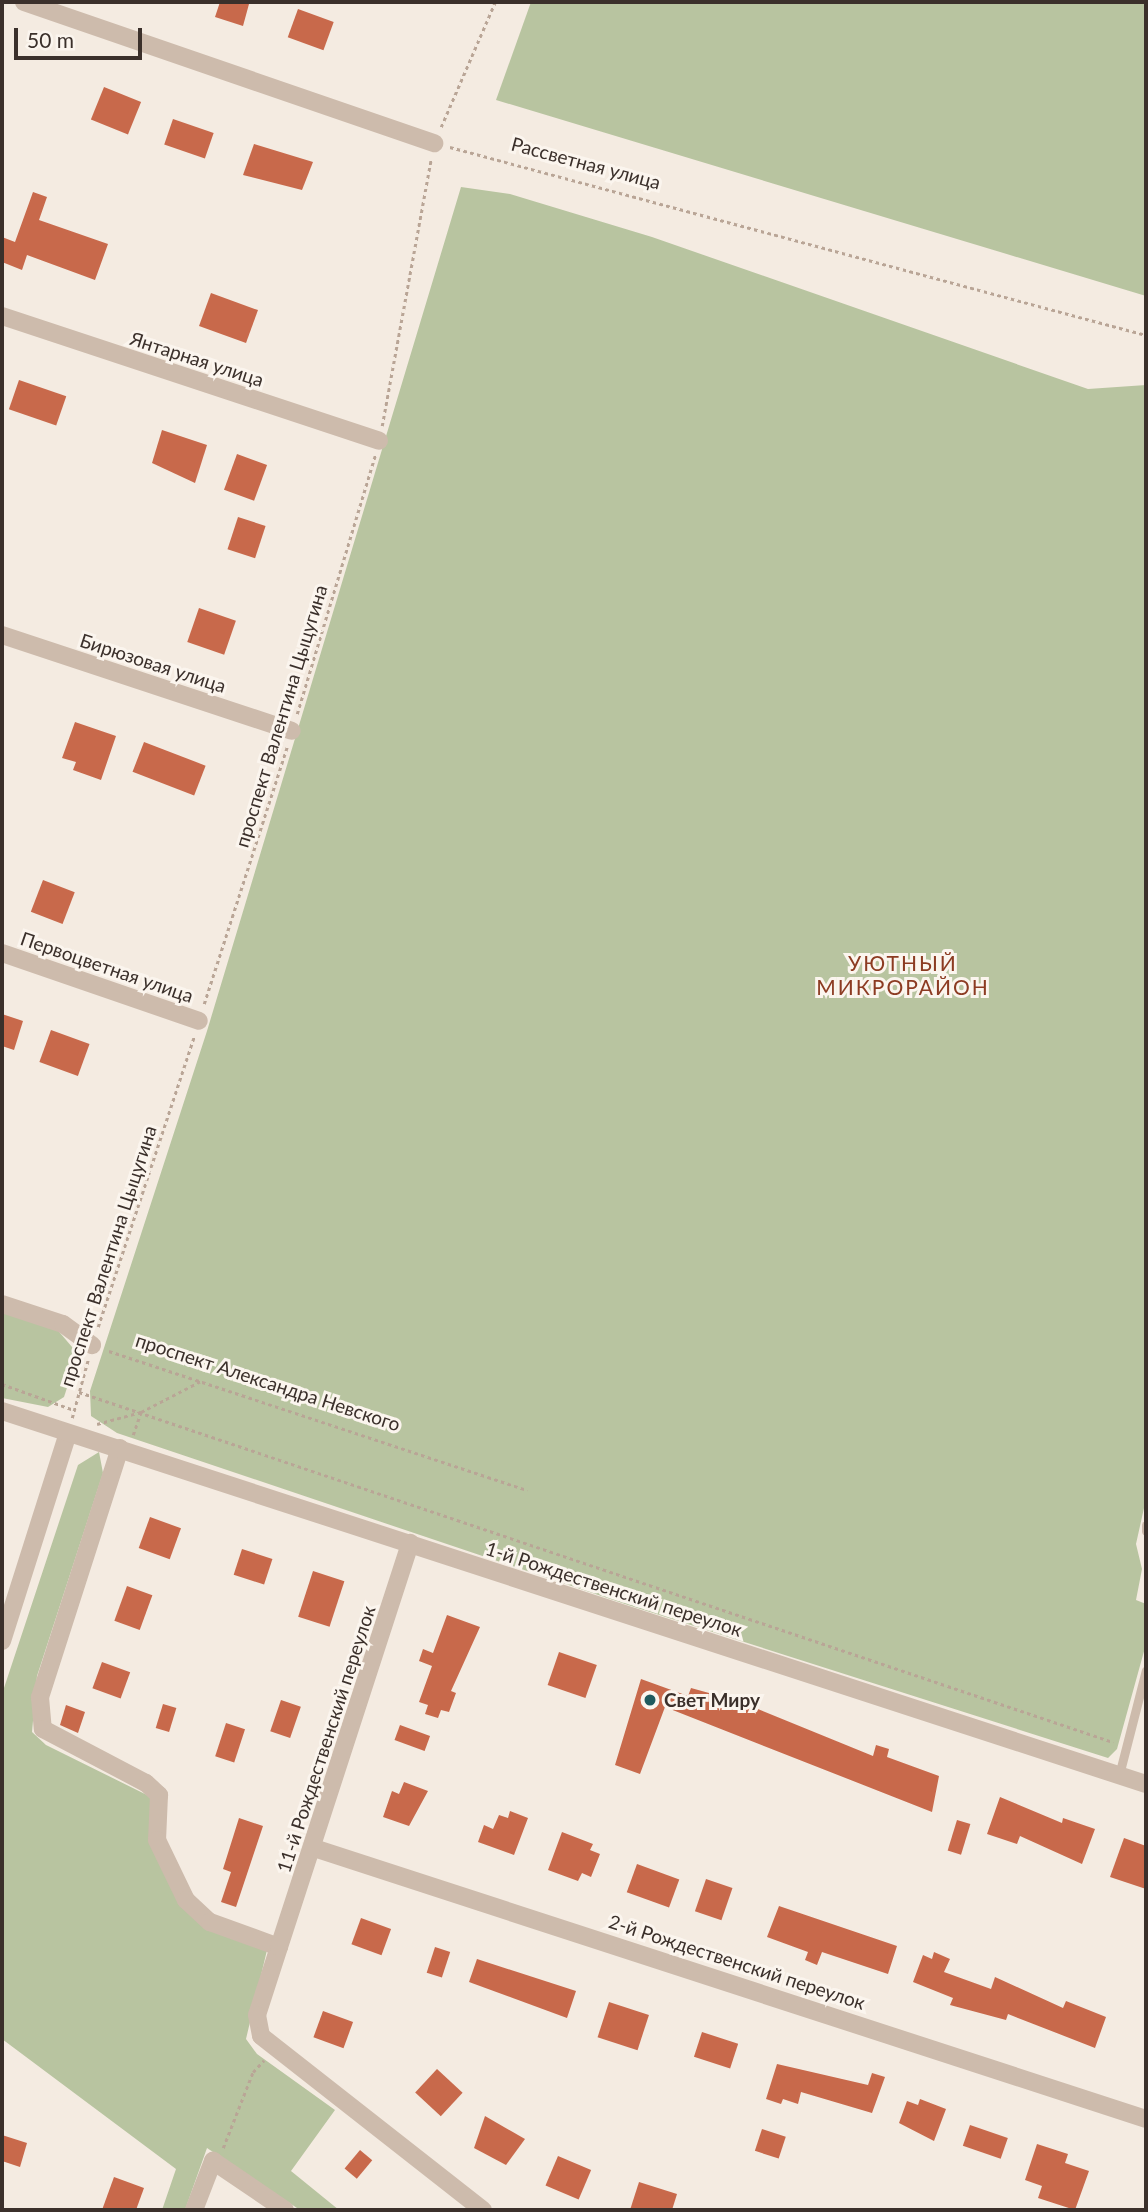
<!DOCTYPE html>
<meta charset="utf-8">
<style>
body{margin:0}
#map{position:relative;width:1148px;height:2212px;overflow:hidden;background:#f4ebe1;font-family:Lato,sans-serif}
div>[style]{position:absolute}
.green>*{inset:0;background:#b8c4a0}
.building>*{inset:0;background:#c8694b;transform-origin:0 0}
.path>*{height:2.5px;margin-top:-1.25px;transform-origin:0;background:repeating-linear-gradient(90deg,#b9a596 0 3.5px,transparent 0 7px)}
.service>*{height:9px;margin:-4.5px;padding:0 4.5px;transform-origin:4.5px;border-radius:4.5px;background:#cdbbac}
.minor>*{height:18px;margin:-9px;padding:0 9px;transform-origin:9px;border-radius:9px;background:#cdbbac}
.tertiary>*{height:18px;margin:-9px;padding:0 9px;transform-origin:9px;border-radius:9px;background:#cdbbac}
.dots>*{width:19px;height:19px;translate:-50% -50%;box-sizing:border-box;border:4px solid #fbf5ee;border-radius:50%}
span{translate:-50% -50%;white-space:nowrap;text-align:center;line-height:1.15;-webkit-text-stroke:6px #fbf5ee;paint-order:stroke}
.street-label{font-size:19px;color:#3b302b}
.poi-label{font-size:19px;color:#3b302b;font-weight:700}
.left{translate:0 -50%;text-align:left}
.neighbourhood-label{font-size:21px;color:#8c3b22;letter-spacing:2px}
.frame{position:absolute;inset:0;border:4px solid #3b302b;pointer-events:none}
.scale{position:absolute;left:14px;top:28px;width:128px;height:32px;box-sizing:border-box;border:4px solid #3b302b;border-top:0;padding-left:9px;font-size:21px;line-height:24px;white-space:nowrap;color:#3b302b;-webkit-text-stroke:5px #fbf5ee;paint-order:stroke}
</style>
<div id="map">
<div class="green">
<div style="clip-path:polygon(531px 2px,1146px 2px,1146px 296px,496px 100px)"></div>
<div style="clip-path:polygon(461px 187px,510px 194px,652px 237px,1088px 389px,1146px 385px,1146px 1499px,1136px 1544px,1142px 1569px,1136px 1600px,1146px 1604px,1146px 1644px,1117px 1749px,1108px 1758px,628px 1605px,117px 1433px,91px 1416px,90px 1391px,207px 1031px)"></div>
<div style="clip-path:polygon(2px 1310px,55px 1327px,78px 1354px,64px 1397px,48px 1407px,2px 1398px)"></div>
<div style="clip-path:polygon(99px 1452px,103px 1473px,37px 1676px,32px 1732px,46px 1745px,151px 1797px,152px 1843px,187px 1908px,267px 1950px,246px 2039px,257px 2054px,335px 2110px,291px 2171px,339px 2210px,300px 2210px,207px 2148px,185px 2210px,162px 2210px,176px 2169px,2px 2039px,2px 1694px,78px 1465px)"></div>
</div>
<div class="building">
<div style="clip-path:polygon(220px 2px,249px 4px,243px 26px,215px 17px)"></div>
<div style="left:298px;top:9px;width:38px;height:30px;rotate:20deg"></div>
<div style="left:104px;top:87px;width:40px;height:35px;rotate:22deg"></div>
<div style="left:173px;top:119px;width:43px;height:27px;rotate:19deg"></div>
<div style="clip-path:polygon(254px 144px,313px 162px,302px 190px,243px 175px)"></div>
<div style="clip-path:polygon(33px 192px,47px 197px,39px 220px,108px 244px,95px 280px,27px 255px,22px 270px,2px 262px,2px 237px,15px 242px)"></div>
<div style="left:211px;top:293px;width:50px;height:35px;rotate:20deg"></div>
<div style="left:19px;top:380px;width:50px;height:31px;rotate:19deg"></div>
<div style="clip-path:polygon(162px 430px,207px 445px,195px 483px,152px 463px)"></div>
<div style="left:237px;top:454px;width:32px;height:38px;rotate:20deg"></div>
<div style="left:238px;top:517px;width:29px;height:34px;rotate:18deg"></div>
<div style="left:199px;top:608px;width:39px;height:36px;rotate:19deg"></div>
<div style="clip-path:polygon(75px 722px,116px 736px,101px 780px,73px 770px,76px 762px,62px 758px)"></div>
<div style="left:144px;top:742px;width:66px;height:32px;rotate:21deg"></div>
<div style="left:43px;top:880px;width:34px;height:34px;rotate:21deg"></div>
<div style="clip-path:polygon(2px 1014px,23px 1021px,14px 1050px,2px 1046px)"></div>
<div style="left:51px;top:1030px;width:41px;height:34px;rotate:20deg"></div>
<div style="left:150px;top:1517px;width:33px;height:33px;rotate:20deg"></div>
<div style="left:242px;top:1549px;width:32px;height:27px;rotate:18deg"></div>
<div style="left:313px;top:1571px;width:33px;height:48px;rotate:18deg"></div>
<div style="left:127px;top:1586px;width:27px;height:37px;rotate:20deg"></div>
<div style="clip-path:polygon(447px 1615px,480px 1627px,451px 1691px,456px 1693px,449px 1712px,441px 1710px,438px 1718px,425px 1714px,428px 1705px,419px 1702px,432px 1666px,419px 1661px,423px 1649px,433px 1653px)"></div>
<div style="left:559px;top:1652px;width:40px;height:35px;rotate:19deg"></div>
<div style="left:102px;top:1662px;width:30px;height:28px;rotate:20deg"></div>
<div style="clip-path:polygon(641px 1679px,688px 1696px,691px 1688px,738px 1701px,873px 1756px,876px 1745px,889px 1749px,887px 1757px,939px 1776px,932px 1812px,665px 1707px,640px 1774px,615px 1765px)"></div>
<div style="left:281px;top:1700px;width:21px;height:33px;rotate:19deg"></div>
<div style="left:163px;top:1704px;width:14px;height:25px;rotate:17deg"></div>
<div style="clip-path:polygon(66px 1705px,85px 1712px,78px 1733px,60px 1725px)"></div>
<div style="left:226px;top:1723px;width:20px;height:35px;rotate:18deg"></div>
<div style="left:400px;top:1725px;width:32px;height:16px;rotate:20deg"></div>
<div style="clip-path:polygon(404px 1782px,428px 1791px,409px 1826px,383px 1817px,392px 1791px,399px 1794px)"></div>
<div style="clip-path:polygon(1000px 1797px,1062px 1823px,1063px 1818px,1095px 1829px,1082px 1864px,1020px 1836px,1017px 1844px,987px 1834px)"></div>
<div style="clip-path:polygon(510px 1811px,528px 1818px,514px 1855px,478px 1842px,484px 1825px,493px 1829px,499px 1815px,508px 1818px)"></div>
<div style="clip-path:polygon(239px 1818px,263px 1826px,236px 1907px,221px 1902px,231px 1872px,223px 1869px)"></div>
<div style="left:957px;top:1820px;width:14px;height:32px;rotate:17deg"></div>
<div style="clip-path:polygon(562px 1832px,593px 1844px,590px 1850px,600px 1854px,591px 1877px,582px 1873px,578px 1881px,548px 1870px)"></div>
<div style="clip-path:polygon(1124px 1838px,1146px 1846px,1146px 1889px,1110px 1877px)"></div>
<div style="left:637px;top:1864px;width:45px;height:30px;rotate:20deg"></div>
<div style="left:706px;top:1879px;width:28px;height:34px;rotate:19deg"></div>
<div style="clip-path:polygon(779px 1906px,897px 1946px,888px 1974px,822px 1952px,817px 1965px,805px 1960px,808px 1952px,767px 1937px)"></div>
<div style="left:361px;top:1918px;width:32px;height:28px;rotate:20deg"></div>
<div style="left:435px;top:1947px;width:16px;height:27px;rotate:18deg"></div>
<div style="clip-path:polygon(934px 1952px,950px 1959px,944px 1972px,991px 1989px,995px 1977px,1063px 2008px,1066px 2001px,1106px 2017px,1095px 2048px,1008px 2014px,1006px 2020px,950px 2005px,953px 1998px,913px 1982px,923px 1955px,932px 1959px)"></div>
<div style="clip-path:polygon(477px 1959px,576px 1991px,567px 2018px,469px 1982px)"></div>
<div style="left:609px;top:2002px;width:42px;height:37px;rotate:18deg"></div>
<div style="left:323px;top:2011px;width:32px;height:28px;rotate:20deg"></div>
<div style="left:702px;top:2032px;width:38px;height:26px;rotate:18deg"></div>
<div style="clip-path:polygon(777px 2064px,868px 2085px,872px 2073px,885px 2077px,872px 2113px,801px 2092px,798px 2104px,783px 2099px,781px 2104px,766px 2099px)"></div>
<div style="left:437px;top:2069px;width:35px;height:32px;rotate:43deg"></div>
<div style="clip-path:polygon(920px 2099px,946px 2109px,934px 2141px,899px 2123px,907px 2101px,918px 2105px)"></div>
<div style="clip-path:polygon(485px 2116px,525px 2139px,506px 2165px,474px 2148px)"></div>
<div style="left:970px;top:2125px;width:40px;height:22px;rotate:19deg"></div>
<div style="left:762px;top:2129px;width:25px;height:23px;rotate:18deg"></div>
<div style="clip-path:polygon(2px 2135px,27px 2143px,20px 2167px,2px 2161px)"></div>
<div style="clip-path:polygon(1037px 2144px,1068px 2154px,1065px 2163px,1089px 2171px,1075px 2210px,1038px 2198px,1042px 2186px,1025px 2180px)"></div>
<div style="left:360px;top:2150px;width:16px;height:24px;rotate:40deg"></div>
<div style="left:558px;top:2156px;width:36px;height:32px;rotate:23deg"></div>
<div style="clip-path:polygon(114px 2177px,144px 2188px,136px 2210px,102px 2210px)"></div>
<div style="clip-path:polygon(639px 2182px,677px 2194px,672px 2210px,630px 2210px)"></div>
</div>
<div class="path">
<div style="left:441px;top:127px;width:136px;rotate:-66.6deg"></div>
<div style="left:450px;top:147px;width:721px;rotate:15.12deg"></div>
<div style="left:382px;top:426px;width:270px;rotate:-79.6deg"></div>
<div style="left:297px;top:714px;width:270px;rotate:-73.2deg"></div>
<div style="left:204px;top:1004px;width:270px;rotate:-72.1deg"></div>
<div style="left:98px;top:1327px;width:305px;rotate:-71.7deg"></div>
<div style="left:109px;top:1351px;width:441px;rotate:18.4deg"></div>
<div style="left:2px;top:1384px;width:77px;rotate:19.9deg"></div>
<div style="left:79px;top:1392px;width:1092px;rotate:18.7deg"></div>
<div style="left:72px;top:1418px;width:60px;rotate:-74.6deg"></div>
<div style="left:97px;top:1424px;width:46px;rotate:-15.3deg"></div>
<div style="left:141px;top:1412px;width:68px;rotate:-27.3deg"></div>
<div style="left:133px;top:1435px;width:24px;rotate:-71deg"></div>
<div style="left:223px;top:2148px;width:82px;rotate:-68.5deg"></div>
<div style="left:253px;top:2072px;width:16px;rotate:-47deg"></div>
</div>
<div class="service">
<div style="left:1146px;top:1525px;width:6px;rotate:90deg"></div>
<div style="left:1119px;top:1775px;width:108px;rotate:-75.6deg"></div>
</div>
<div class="minor">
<div style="left:24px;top:2px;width:434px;rotate:19deg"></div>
<div style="left:2px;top:316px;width:397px;rotate:18.3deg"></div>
<div style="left:2px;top:635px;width:305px;rotate:18.3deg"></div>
<div style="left:2px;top:953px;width:208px;rotate:19deg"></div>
<div style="left:2px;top:1304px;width:64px;rotate:18.2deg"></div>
<div style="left:63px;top:1324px;width:36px;rotate:36deg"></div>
<div style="left:120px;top:1448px;width:262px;rotate:107.8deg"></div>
<div style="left:40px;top:1697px;width:32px;rotate:85deg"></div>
<div style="left:43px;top:1729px;width:116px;rotate:27.7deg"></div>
<div style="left:146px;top:1783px;width:18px;rotate:43deg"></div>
<div style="left:159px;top:1795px;width:45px;rotate:92.5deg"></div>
<div style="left:157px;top:1840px;width:67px;rotate:64.2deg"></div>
<div style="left:186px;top:1900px;width:33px;rotate:43deg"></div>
<div style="left:210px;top:1922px;width:73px;rotate:19.9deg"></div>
<div style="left:279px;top:1947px;width:71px;rotate:107.9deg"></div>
<div style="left:257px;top:2015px;width:21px;rotate:79deg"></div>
<div style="left:261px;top:2036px;width:282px;rotate:38.1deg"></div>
<div style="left:2px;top:1641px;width:218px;rotate:-72.4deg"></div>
<div style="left:314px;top:1848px;width:875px;rotate:18.04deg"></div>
<div style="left:279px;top:1947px;width:425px;rotate:-72deg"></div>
<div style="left:194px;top:2210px;width:53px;rotate:-68.8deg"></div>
<div style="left:213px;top:2161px;width:87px;rotate:34.2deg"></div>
</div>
<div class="tertiary">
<div style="left:2px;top:1411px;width:1203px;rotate:18.06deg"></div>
</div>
<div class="dots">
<div style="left:650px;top:1700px;background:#1f5a5e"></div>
</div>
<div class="street-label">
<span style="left:586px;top:163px;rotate:15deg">Рассветная улица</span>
<span style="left:197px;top:359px;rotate:18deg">Янтарная улица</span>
<span style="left:153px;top:663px;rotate:18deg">Бирюзовая улица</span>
<span style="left:281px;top:716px;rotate:-73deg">проспект Валентина Цыцугина</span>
<span style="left:107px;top:967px;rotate:19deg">Первоцветная улица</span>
<span style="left:108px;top:1256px;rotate:-72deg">проспект Валентина Цыцугина</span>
<span style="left:268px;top:1382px;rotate:18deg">проспект Александра Невского</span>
<span style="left:614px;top:1589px;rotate:18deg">1-й Рождественский переулок</span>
<span style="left:326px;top:1739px;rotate:-72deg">11-й Рождественский переулок</span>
<span style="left:737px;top:1962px;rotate:18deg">2-й Рождественский переулок</span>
</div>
<div class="poi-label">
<span class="left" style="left:664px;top:1700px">Свет Миру</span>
</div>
<div class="neighbourhood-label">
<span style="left:903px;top:975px">УЮТНЫЙ<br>МИКРОРАЙОН</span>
</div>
<div class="frame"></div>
<div class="scale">50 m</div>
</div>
